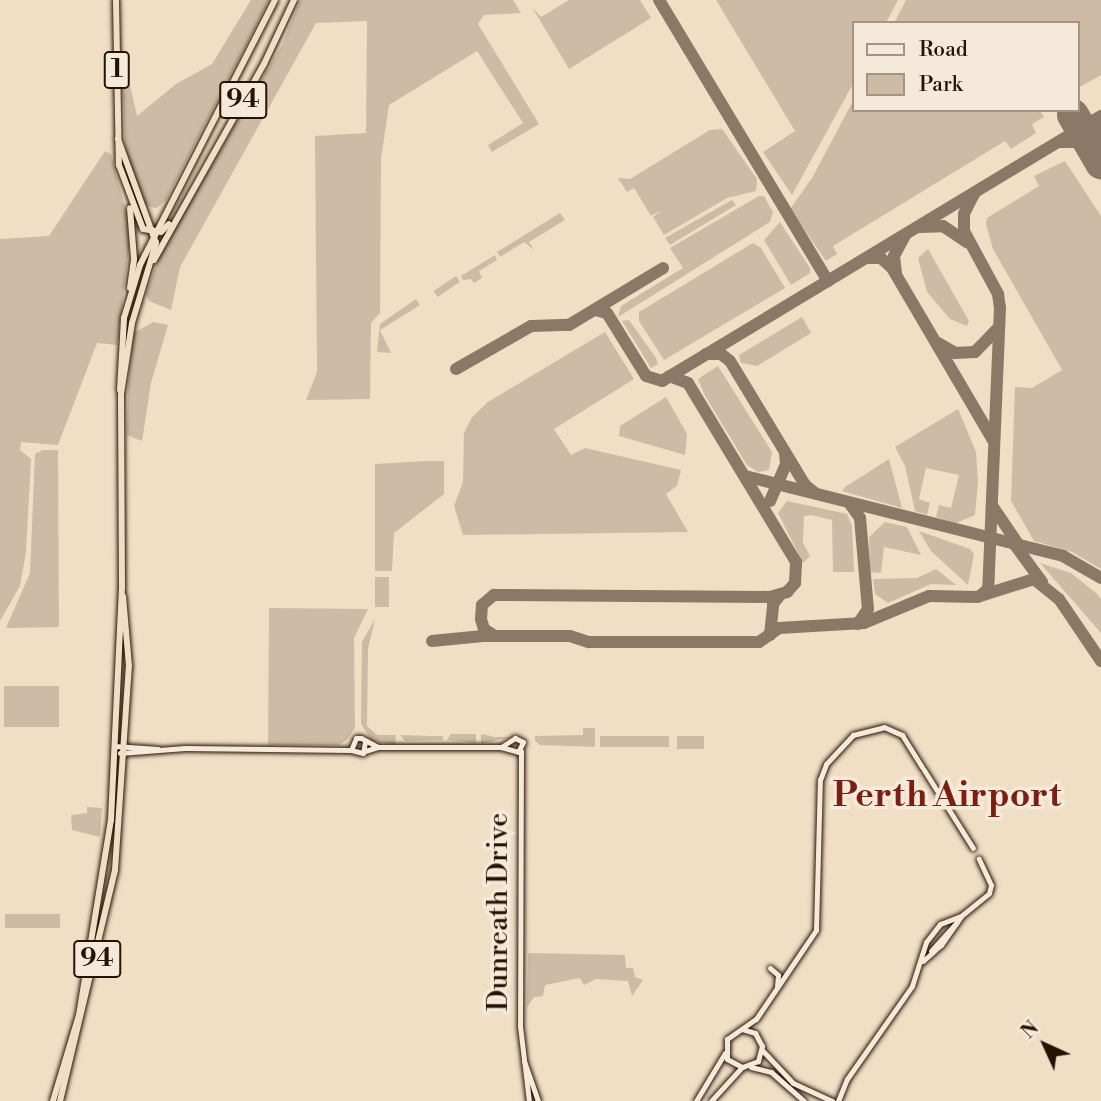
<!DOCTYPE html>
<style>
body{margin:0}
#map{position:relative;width:1101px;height:1101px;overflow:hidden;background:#f0dec5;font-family:"Libre Bodoni",serif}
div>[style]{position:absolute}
.green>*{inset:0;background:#cebba5;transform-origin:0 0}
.taxiway>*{height:12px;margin:-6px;padding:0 6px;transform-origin:6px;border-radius:6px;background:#8c7866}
.runway>*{height:32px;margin:-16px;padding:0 16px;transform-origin:16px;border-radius:16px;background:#8c7866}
.roads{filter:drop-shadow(0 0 2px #271306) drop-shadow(0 0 2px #271306)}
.secondary>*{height:5px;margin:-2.5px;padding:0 2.5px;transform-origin:2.5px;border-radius:2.5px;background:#f5ead9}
.trunk>*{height:6px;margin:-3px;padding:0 3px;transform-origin:3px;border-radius:3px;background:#f0dec5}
span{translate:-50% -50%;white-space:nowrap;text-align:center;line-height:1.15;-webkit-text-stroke:7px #f5ead9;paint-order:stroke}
.shield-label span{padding:2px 5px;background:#f5ead9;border:2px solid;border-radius:5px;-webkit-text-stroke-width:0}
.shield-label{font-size:26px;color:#271306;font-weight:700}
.street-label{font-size:28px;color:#271306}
.district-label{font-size:35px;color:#7a1f14;font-weight:700}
.legend{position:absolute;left:852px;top:21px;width:228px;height:91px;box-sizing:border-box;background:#f5ead9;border:2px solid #a39485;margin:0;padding:9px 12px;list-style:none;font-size:21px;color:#271306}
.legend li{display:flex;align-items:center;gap:14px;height:35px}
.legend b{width:35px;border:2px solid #a39485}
.north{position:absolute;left:1010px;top:1010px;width:70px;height:70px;-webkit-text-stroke:5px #f5ead9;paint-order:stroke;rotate:315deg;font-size:19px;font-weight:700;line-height:28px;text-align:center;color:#271306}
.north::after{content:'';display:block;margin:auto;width:24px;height:32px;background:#271306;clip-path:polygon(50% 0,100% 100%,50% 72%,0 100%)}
</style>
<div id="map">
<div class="green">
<div style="clip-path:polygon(251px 0,269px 0,166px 200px,157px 208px,150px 207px,144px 203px,130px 170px,125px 143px,122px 50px,137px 116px,176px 84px,212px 64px)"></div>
<div style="clip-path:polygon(300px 0,513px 0,521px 13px,484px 15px,478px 24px,539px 124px,492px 152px,488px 145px,523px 123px,477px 51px,389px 105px,381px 159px,380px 313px,371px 323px,370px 399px,306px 400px,317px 372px,315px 136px,366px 133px,367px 21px,316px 23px,180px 267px,171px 310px,149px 301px,146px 295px,160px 253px,282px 45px)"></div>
<div style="clip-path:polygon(569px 0,640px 0,651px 18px,569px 69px,532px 7px,541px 17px)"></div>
<div style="clip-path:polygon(716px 0,898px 0,886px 23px,854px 23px,854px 82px,792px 195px,763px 152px,795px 131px)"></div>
<div style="clip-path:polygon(906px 0,1101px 0,1101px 75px,1078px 88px,1078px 23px,894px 23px)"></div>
<div style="clip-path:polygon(854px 99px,854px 110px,1040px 110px,1044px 117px,1032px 124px,1036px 133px,1011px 149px,1005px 141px,833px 246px,837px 254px,826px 261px,790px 209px,812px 178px)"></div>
<div style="clip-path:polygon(722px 129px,757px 179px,756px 191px,727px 198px,664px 235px,653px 217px,662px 210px,651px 216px,634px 188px,627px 192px,618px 178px,630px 179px,710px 130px)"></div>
<div style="clip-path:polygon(105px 151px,111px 154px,131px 231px,117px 345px,97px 343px,58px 445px,21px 442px,20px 450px,31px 459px,26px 552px,20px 586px,0 621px,0 239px,49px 236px)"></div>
<div style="clip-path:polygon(1065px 161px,1101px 216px,1101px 569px,1072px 552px,1034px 541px,1011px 501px,1015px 387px,1032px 388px,1062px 370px,993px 249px,986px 224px,987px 218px,1039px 186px,1034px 176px)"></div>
<div style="clip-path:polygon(759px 196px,764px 196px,773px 212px,770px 222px,618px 317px,621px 306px,683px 268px,670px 248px)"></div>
<div style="clip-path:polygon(732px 200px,736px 205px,670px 245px,665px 238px)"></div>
<div style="clip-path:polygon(560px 213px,565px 220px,529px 242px,534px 250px,524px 242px,500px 257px,497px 252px)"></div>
<div style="clip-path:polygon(780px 222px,810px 268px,810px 273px,791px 285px,764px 240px)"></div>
<div style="clip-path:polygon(753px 243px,761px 248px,785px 288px,664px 360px,639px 321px,639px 312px)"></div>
<div style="clip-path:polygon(928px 249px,969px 321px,967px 326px,950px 319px,927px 292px,918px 258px)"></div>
<div style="clip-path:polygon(495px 255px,497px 260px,479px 271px,482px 278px,474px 283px,471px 279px,463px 280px,461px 276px)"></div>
<div style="left:456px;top:276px;width:7px;height:27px;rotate:56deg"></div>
<div style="clip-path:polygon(416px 299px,420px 305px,380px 330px,391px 353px,377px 352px,380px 324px)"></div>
<div style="clip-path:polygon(802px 317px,811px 333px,757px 366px,741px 363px,739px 355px)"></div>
<div style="clip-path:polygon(629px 320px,656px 358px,658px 364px,651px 368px,622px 321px)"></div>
<div style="clip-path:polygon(153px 322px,168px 325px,151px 383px,142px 441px,127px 435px,128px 385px,134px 333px)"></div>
<div style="clip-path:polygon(605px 332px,634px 379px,554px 429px,571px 455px,585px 448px,681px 470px,677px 486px,666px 494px,688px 532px,463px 535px,454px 506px,463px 482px,464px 433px,472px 417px,488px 402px)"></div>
<div style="clip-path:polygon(718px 366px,772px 452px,769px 470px,758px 472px,747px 465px,704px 394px,698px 379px)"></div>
<div style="clip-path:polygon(666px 397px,687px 434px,685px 455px,619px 436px,620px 426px)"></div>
<div style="clip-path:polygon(958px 409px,976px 452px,978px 481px,975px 515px,956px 523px,936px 517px,939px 505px,951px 508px,959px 475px,926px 468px,919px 499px,930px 503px,927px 515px,915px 511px,905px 466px,895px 447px)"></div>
<div style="clip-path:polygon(43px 450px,58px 450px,59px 627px,6px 628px,30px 573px,35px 454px)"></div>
<div style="clip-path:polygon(889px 459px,902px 508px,842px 491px,845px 487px)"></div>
<div style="clip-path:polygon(426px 461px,444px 461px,444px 494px,394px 533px,392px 571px,375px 571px,375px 464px)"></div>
<div style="clip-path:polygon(787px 501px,847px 514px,852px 526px,854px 572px,833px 572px,832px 520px,811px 515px,804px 516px,803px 543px,810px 556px,803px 563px,778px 513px)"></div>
<div style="clip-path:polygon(885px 522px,907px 527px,921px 555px,884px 547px,881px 573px,870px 572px,869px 537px)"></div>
<div style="clip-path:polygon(919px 531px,970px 549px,974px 554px,968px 585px,931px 551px)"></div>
<div style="clip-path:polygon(1040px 563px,1071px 573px,1096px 593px,1101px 599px,1101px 633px)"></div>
<div style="clip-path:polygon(936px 569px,956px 585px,931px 584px,888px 603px,875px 594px,873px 579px,917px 578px)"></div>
<div style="left:375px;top:577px;width:14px;height:30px"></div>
<div style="clip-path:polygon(269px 608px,368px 609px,354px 638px,355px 728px,347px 740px,339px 745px,268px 745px)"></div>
<div style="clip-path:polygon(375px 619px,368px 649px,367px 726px,377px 735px,396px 735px,395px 745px,372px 741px,361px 724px,362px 642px)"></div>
<div style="left:59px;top:686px;width:41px;height:55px;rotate:90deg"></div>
<div style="clip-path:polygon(583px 728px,595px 728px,595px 747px,540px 745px,535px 741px,535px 736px,583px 735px)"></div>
<div style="clip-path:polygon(451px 734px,476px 734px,476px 743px,447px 740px)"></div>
<div style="clip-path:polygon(481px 734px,495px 737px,510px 737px,481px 744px)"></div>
<div style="clip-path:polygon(400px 735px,433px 736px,443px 736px,443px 740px,405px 741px)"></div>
<div style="left:600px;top:736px;width:69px;height:11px"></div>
<div style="left:677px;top:736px;width:27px;height:13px"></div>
<div style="clip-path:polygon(87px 807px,102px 808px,100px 837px,72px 830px,71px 815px,87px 813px)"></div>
<div style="left:5px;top:914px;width:55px;height:14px"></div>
<div style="clip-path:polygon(528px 953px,625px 955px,626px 968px,633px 968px,635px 977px,643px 980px,632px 996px,628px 981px,596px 979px,584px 985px,580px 978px,545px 985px,543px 996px,534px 997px,527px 1007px)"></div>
</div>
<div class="taxiway">
<div style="left:659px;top:0;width:328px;rotate:59deg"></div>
<div style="left:1060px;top:142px;width:20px"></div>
<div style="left:1080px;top:142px;width:28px;rotate:44deg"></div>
<div style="left:1099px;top:158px;width:23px;rotate:-103deg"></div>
<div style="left:1094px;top:136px;width:18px;rotate:-68deg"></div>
<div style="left:974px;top:194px;width:22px;rotate:117deg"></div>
<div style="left:964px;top:214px;width:17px;rotate:90deg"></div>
<div style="left:964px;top:231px;width:72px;rotate:61.6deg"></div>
<div style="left:998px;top:294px;width:14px;rotate:82deg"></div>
<div style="left:1000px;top:308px;width:281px;rotate:92.4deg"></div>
<div style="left:988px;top:589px;width:11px;rotate:139deg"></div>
<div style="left:920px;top:227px;width:23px;rotate:-2deg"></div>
<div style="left:943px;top:226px;width:29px;rotate:34deg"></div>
<div style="left:866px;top:258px;width:15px"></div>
<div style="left:881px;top:258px;width:15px;rotate:42deg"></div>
<div style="left:892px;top:268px;width:199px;rotate:59.6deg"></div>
<div style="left:896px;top:273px;width:17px;rotate:-97deg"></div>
<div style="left:894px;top:256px;width:24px;rotate:-62deg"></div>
<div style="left:595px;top:310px;width:12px;rotate:14deg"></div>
<div style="left:607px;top:313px;width:74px;rotate:58.2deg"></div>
<div style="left:646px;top:376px;width:17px;rotate:17deg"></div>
<div style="left:662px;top:381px;width:513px;rotate:-31.12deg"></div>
<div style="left:938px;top:343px;width:20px;rotate:30deg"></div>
<div style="left:955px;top:353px;width:20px;rotate:-3deg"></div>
<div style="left:975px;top:352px;width:32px;rotate:-46deg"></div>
<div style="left:706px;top:354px;width:15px"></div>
<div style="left:721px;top:354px;width:11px;rotate:38deg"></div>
<div style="left:730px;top:361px;width:145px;rotate:58.8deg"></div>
<div style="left:805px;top:485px;width:13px;rotate:39deg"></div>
<div style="left:456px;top:369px;width:86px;rotate:-29.8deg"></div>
<div style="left:531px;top:326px;width:38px;rotate:-2deg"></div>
<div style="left:569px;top:325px;width:110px;rotate:-31.2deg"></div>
<div style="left:745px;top:476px;width:328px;rotate:14.1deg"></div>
<div style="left:1063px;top:556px;width:44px;rotate:30.1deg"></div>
<div style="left:770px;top:501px;width:40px;rotate:-66.6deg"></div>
<div style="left:786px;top:464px;width:11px;rotate:-95deg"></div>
<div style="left:850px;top:504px;width:17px;rotate:54deg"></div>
<div style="left:860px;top:518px;width:91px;rotate:85deg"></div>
<div style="left:868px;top:609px;width:18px;rotate:124deg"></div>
<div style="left:993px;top:507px;width:45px;rotate:56deg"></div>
<div style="left:1012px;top:541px;width:51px;rotate:53.8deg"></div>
<div style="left:770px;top:635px;width:31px;rotate:-84deg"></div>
<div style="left:773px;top:604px;width:11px;rotate:-52deg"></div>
<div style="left:495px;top:636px;width:13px;rotate:-148deg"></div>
<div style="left:484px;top:629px;width:10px;rotate:-107deg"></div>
<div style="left:481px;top:619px;width:14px;rotate:-86deg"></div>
<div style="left:482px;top:605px;width:16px;rotate:-40deg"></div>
<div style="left:494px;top:595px;width:276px;rotate:0.4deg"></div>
<div style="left:770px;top:597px;width:18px;rotate:-16deg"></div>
<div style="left:787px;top:592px;width:12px;rotate:-48deg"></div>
<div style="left:795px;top:583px;width:21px;rotate:-87deg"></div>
<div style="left:796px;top:562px;width:209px;rotate:-121.1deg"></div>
<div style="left:688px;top:383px;width:20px;rotate:-160deg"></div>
<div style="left:432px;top:641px;width:51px;rotate:-5.6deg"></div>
<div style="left:483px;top:636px;width:87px"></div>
<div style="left:570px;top:636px;width:20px;rotate:18deg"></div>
<div style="left:589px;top:642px;width:170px"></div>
<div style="left:759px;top:642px;width:24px;rotate:-35deg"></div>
<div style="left:779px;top:628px;width:85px;rotate:-3.4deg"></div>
<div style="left:864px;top:623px;width:70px;rotate:-22.6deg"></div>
<div style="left:929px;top:596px;width:48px;rotate:1.2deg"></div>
<div style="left:977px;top:597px;width:60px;rotate:-17.5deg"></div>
<div style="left:1034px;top:579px;width:32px;rotate:39deg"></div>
<div style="left:1059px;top:599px;width:75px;rotate:55.9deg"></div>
</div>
<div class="runway">
<div style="left:1073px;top:115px;width:56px;rotate:59.7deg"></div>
</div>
<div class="roads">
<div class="secondary">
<div style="left:365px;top:742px;width:11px;rotate:100deg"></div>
<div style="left:363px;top:753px;width:12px;rotate:-166deg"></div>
<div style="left:351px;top:750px;width:13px;rotate:-67deg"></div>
<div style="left:356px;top:738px;width:5px"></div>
<div style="left:361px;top:738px;width:19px;rotate:28deg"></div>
<div style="left:115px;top:746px;width:43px;rotate:4deg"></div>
<div style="left:365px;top:751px;width:14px;rotate:-17deg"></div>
<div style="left:378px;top:747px;width:123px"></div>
<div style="left:501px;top:747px;width:18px;rotate:16deg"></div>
<div style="left:518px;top:752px;width:11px;rotate:-63deg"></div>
<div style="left:523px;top:742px;width:9px;rotate:-153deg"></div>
<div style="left:515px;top:738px;width:17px;rotate:147deg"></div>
<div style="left:521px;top:751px;width:275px;rotate:90.2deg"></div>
<div style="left:520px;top:1026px;width:76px;rotate:83.2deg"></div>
<div style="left:120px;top:753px;width:65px;rotate:-4.4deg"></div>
<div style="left:185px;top:748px;width:166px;rotate:0.7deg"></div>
<div style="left:924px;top:770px;width:92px;rotate:57.9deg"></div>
<div style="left:931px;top:951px;width:39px;rotate:-48deg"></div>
<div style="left:923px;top:961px;width:24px;rotate:-42deg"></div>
<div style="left:941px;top:945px;width:35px;rotate:-55deg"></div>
<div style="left:770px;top:968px;width:11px;rotate:41deg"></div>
<div style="left:778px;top:975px;width:11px;rotate:95deg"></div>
<div style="left:742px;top:1029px;width:14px;rotate:17deg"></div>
<div style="left:755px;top:1033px;width:15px;rotate:62deg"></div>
<div style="left:762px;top:1046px;width:16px;rotate:105deg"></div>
<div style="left:758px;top:1061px;width:17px;rotate:159deg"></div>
<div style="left:742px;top:1067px;width:17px;rotate:-152deg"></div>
<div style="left:727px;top:1059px;width:20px;rotate:-90deg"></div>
<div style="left:727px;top:1039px;width:35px;rotate:-35deg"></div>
<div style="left:756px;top:1019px;width:107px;rotate:-56deg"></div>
<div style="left:816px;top:930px;width:150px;rotate:-88.5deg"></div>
<div style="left:820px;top:780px;width:17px;rotate:-69deg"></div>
<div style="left:826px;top:764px;width:40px;rotate:-47deg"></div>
<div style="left:853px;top:735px;width:32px;rotate:-14deg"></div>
<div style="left:884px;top:727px;width:20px;rotate:24deg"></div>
<div style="left:902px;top:735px;width:38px;rotate:58deg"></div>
<div style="left:762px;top:1050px;width:45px;rotate:46.8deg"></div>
<div style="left:793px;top:1083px;width:43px;rotate:24.8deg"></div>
<div style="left:524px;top:1061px;width:42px;rotate:70.7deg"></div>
<div style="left:751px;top:1067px;width:21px;rotate:14deg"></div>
<div style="left:771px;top:1072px;width:44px;rotate:41.3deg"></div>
<div style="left:696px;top:1101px;width:56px;rotate:-58.9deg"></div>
<div style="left:711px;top:1101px;width:46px;rotate:-47.6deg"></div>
<div style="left:838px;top:1101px;width:24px;rotate:-68deg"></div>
<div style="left:847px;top:1079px;width:113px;rotate:-55deg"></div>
<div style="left:912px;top:986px;width:46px;rotate:-72.3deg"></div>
<div style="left:926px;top:942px;width:23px;rotate:-52deg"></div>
<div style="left:940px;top:924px;width:22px;rotate:-21deg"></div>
<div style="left:961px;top:916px;width:36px;rotate:-39deg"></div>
<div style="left:989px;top:893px;width:8px;rotate:-76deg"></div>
<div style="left:991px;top:885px;width:29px;rotate:-115deg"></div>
</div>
<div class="trunk">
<div style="left:116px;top:0;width:165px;rotate:89deg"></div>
<div style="left:119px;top:165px;width:68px;rotate:69.4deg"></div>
<div style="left:143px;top:229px;width:18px;rotate:9deg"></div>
<div style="left:161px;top:232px;width:11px;rotate:-45deg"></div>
<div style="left:154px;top:260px;width:225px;rotate:-60.7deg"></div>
<div style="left:264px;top:64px;width:71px;rotate:-64.9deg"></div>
<div style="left:130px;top:288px;width:29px;rotate:-82deg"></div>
<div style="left:134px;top:259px;width:51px;rotate:-94.5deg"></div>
<div style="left:120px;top:390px;width:72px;rotate:-86.8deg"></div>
<div style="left:124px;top:318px;width:55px;rotate:-73.2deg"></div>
<div style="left:140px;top:265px;width:297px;rotate:-63deg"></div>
<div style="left:53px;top:1101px;width:90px;rotate:-73.2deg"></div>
<div style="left:79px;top:1015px;width:198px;rotate:-80.7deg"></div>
<div style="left:111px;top:820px;width:233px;rotate:-87.3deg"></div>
<div style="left:122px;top:587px;width:193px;rotate:-90.3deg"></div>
<div style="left:121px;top:394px;width:72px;rotate:-81.2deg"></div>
<div style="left:132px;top:323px;width:84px;rotate:-73.3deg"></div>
<div style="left:156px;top:243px;width:111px;rotate:-110.1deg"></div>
<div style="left:60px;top:1101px;width:237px;rotate:-76.6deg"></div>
<div style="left:115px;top:870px;width:204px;rotate:-86.1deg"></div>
<div style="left:129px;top:666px;width:70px;rotate:-94.9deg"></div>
</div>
</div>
<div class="shield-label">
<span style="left:117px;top:70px">1</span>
<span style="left:243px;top:100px">94</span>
<span style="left:97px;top:959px">94</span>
</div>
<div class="street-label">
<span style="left:499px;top:912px;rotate:-90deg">Dunreath Drive</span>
</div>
<div class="district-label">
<span style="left:947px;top:796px">Perth Airport</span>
</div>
<ul class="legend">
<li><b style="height:9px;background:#f5ead9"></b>Road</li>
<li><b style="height:19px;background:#cebba5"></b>Park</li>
</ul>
<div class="north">N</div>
</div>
